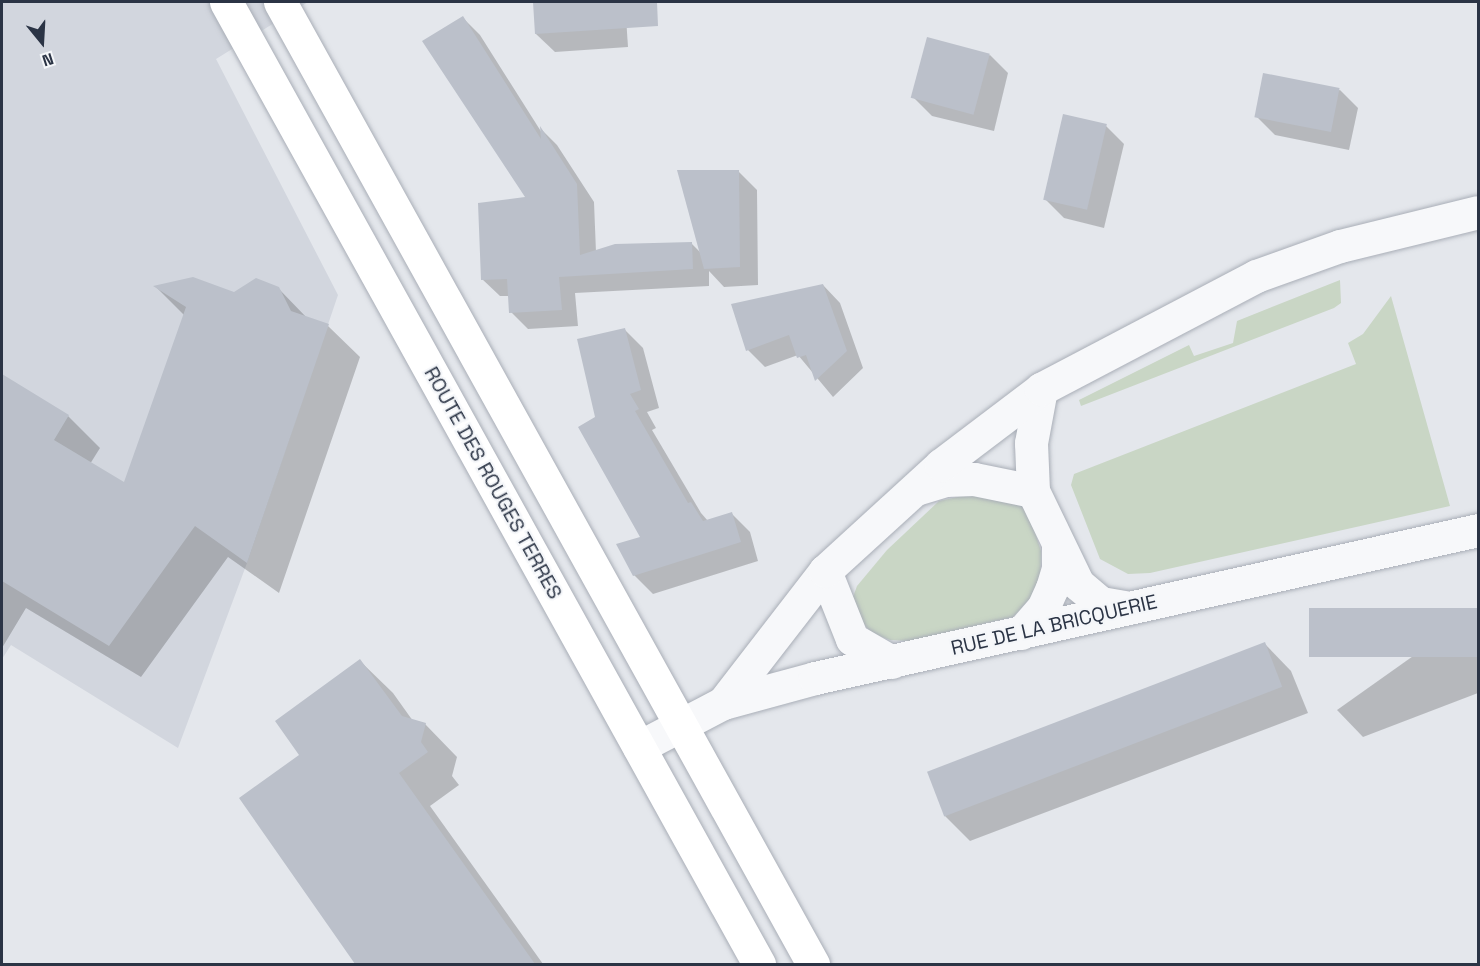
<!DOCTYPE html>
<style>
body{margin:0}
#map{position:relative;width:1480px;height:966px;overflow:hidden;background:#e4e7ec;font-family:"Space Grotesk",sans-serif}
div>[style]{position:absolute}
.built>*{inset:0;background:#d2d6de}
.green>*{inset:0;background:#c9d6c5}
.shadow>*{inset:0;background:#0003}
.building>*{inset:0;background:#bbc0ca;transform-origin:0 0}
.roads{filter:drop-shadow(0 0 2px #a9aeb7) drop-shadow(0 0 2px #a9aeb7)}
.minor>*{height:33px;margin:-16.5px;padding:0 16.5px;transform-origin:16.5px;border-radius:16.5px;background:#f7f8fa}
.major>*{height:33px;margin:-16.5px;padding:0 16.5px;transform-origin:16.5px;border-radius:16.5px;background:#fff}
span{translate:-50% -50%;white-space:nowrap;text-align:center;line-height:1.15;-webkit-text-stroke:4.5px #f4f6f9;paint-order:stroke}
.street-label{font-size:20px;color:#2b3445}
.frame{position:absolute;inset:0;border:3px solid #2b3445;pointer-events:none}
.north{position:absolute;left:12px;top:12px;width:60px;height:60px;-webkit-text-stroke:4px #f4f6f9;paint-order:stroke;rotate:162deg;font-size:16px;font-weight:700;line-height:24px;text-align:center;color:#2b3445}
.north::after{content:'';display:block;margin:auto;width:21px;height:27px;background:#2b3445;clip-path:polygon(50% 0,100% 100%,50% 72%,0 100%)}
</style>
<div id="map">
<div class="built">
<div style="clip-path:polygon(2px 2px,308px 2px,216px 59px,338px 295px,247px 563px,178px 748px,11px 645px,2px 659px)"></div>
</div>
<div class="green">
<div style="clip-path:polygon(1340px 280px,1341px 303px,1334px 308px,1081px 406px,1079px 400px,1189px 345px,1194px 356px,1233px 343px,1237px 321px)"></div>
<div style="clip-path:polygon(1391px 296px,1450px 506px,1150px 573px,1128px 574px,1100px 559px,1071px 485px,1074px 474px,1356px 364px,1348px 343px,1363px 334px)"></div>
<div style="clip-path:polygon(981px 492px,1009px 496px,1027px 508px,1041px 551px,1040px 588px,1013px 617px,909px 641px,890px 640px,872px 633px,861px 621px,853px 597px,857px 586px,887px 550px,939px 501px)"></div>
</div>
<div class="shadow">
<div style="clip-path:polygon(534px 2px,625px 2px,628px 47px,555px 52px,536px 34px)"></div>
<div style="clip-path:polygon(463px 18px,480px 35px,542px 133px,542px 130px,557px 145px,594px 202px,596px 252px,691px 243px,702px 254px,738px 171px,757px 190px,758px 285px,724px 287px,709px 271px,709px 286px,575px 293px,578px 326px,528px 329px,511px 312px,510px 296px,500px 296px,482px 279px,528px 198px)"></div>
<div style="clip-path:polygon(990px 55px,1008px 73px,994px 131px,932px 116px,913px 97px)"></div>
<div style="clip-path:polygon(1340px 90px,1358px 108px,1349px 150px,1275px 135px,1256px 116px)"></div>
<div style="clip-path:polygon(1106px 126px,1124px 144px,1104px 228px,1064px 218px,1046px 200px)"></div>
<div style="clip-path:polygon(823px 285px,840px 303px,863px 368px,833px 397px,798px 355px,765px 367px,748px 350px)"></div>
<div style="clip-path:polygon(156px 287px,235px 293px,278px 288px,308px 319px,328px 326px,360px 357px,279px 593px,228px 557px,141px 677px,26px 608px,2px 648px,2px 376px,68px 416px,100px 448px,90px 464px,125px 484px,184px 315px)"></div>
<div style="clip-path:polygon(625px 330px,643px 348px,659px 408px,647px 412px,656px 428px,652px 430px,701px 513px,708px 521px,731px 513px,750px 532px,758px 561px,653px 594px,634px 575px,642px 538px,597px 418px)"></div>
<div style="clip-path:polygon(1478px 610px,1478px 693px,1363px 737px,1337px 710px)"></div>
<div style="clip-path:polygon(1265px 644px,1291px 671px,1308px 713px,970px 841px,944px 815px)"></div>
<div style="clip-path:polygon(360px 661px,393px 693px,413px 721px,425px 724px,457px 757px,452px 776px,459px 785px,430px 806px,543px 964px,358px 964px,241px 799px,301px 756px)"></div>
</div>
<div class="building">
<div style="clip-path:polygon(533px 2px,657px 2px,658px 26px,535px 34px)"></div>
<div style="clip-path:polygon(463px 16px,541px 139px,540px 126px,577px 184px,580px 255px,615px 244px,692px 242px,693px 269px,559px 277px,562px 310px,509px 313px,507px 279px,481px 280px,478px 203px,525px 197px,422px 41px)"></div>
<div style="left:927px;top:37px;width:65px;height:63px;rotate:15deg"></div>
<div style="left:1263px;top:73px;width:78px;height:45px;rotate:11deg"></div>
<div style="left:1063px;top:114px;width:45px;height:88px;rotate:13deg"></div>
<div style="clip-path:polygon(677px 170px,739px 170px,740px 267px,704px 269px)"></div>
<div style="clip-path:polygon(193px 277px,234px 292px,256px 278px,279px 287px,291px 311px,329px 324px,247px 563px,195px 526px,109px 646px,2px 581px,2px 374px,69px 415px,54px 440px,124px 482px,186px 307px,153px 286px)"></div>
<div style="clip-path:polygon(823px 284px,847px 351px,815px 381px,806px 355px,797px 358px,789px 335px,746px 351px,731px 304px)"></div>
<div style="clip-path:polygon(625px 328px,641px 390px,630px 394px,639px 409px,635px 411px,688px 503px,691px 502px,703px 521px,732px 512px,741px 542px,633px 576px,616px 544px,640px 537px,578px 427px,595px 417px,577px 339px)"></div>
<div style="left:1479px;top:608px;width:49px;height:170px;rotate:90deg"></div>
<div style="left:1265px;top:642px;width:48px;height:362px;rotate:69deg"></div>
<div style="clip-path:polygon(360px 659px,402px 716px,426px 723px,421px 742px,428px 752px,399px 773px,535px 964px,355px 964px,239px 798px,299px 755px,275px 721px)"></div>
</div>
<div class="roads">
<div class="minor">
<div style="left:1041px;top:389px;width:55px;rotate:100.5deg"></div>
<div style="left:1031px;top:443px;width:48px;rotate:87.6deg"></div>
<div style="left:1033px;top:491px;width:103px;rotate:64.2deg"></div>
<div style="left:1078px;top:584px;width:30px;rotate:40deg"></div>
<div style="left:1101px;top:603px;width:28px;rotate:10deg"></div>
<div style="left:916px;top:489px;width:30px;rotate:-17deg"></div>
<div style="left:945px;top:480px;width:29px;rotate:-2deg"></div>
<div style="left:974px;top:479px;width:60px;rotate:11.5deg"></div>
<div style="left:825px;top:571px;width:73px;rotate:68.3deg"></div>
<div style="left:852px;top:639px;width:46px;rotate:29.9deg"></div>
<div style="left:1021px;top:633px;width:33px;rotate:-49deg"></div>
<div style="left:1043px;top:608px;width:22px;rotate:-66deg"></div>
<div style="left:1052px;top:588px;width:21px;rotate:-73deg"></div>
<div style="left:1058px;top:568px;width:23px;rotate:-90deg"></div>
<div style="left:723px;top:703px;width:167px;rotate:-52.3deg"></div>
<div style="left:825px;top:571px;width:157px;rotate:-42.4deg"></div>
<div style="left:941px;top:465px;width:126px;rotate:-37.2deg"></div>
<div style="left:1041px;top:389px;width:243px;rotate:-27.7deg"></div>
<div style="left:1256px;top:276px;width:89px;rotate:-19.7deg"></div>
<div style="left:1340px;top:246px;width:142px;rotate:-13.8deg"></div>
<div style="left:639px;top:747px;width:95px;rotate:-27.6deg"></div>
<div style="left:723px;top:703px;width:95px;rotate:-15.2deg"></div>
<div style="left:815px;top:678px;width:679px;rotate:-12.58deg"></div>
</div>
<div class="major">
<div style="left:226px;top:2px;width:1100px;rotate:61.01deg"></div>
<div style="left:280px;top:2px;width:1100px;rotate:61.01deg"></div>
</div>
</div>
<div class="street-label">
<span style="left:493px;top:483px;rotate:61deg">ROUTE DES ROUGES TERRES</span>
<span style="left:1054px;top:625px;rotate:-13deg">RUE DE LA BRICQUERIE</span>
</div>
<div class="frame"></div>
<div class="north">N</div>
</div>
